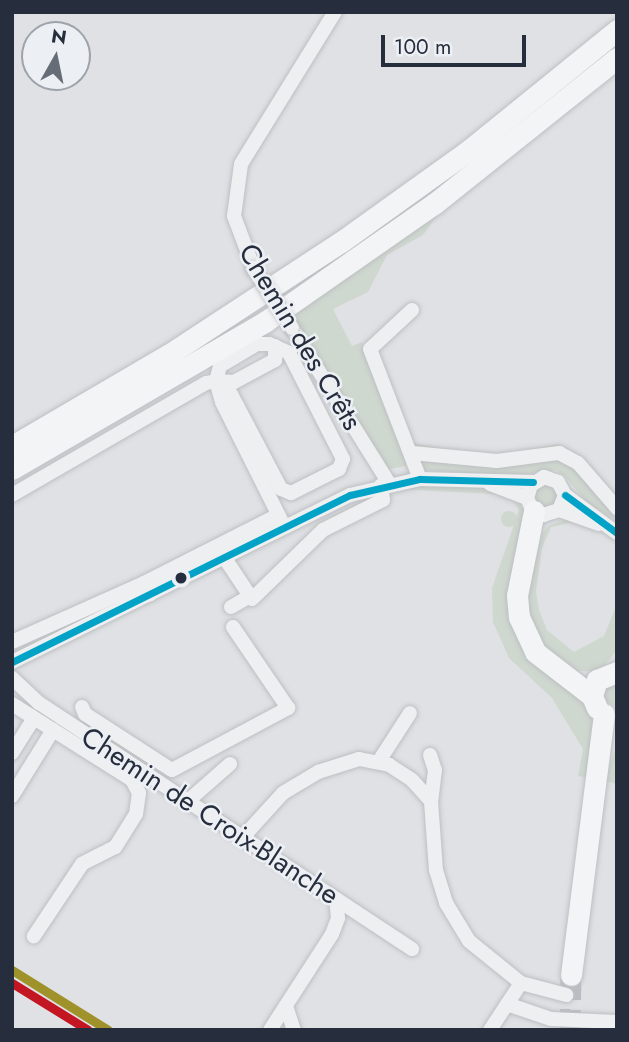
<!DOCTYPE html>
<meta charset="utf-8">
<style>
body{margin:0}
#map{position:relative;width:629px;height:1042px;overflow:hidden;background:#dfe1e4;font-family:Jost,sans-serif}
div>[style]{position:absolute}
.green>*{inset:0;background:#cfd8cf}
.round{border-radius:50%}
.highway-tunnel>*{height:21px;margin-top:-10.5px;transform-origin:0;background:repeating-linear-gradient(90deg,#babdc3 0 21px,transparent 0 31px)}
.roads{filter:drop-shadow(0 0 2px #bdbfc2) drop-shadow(0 0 2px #bdbfc2)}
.minor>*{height:14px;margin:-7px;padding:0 7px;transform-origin:7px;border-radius:7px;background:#eeeff1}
.highway>*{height:21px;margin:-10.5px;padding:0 10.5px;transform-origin:10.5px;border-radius:10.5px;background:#f3f4f5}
.bridges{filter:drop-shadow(0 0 2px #bdbfc2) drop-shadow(0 0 2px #bdbfc2)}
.minor-bridge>*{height:14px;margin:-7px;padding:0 7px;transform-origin:7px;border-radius:7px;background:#eeeff1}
.bus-1>*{height:7px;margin:-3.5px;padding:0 3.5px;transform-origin:3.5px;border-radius:3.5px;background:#02a3c7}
.rail-1>*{height:9px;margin:-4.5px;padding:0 4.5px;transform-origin:4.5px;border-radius:4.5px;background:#9f922b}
.rail-2>*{height:9px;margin:-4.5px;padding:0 4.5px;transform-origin:4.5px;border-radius:4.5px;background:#c31622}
.dots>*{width:19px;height:19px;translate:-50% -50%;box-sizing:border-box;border:4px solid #eceff4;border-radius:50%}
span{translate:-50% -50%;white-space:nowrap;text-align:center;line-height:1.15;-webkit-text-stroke:5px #eceff4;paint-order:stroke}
.street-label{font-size:28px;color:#262e3d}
.frame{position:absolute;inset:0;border:14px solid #262e3d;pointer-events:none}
.north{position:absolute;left:21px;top:21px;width:70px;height:70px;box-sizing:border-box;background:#eceff4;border:2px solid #9da2ab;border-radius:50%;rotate:9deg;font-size:19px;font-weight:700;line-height:28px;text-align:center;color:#262e3d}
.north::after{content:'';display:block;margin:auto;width:24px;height:32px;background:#676d77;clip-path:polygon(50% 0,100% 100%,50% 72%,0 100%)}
.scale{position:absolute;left:381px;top:35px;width:145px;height:32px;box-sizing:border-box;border:4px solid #262e3d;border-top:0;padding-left:9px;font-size:21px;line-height:24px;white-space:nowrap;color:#262e3d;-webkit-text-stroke:5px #eceff4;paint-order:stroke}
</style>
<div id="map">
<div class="green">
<div style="clip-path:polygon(441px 211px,423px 235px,387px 255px,368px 292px,333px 309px,352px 346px,362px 342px,367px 350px,411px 465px,389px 469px,287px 309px)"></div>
<div style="clip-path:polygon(409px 442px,491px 457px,557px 444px,580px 456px,617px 505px,583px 465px,562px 451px,487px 458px,421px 449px)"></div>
<div style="clip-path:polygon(561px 456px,617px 511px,617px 522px,585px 501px,565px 476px,555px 470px,507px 476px,425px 470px,420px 460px)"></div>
<div style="clip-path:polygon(550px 483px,559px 492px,556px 505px,545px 509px,534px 498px,538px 486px)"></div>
<div style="clip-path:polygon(426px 485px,490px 488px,520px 505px,524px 512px,514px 559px,536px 665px,578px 695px,592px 715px,596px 727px,591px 778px,578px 776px,583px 749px,552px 698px,509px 658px,493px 622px,492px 588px,519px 510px,513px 501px,495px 494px,399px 489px)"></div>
<div class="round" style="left:501px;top:511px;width:16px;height:16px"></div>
<div style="clip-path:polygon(566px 519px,574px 522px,551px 527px,542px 548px,536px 591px,539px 610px,547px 630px,574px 652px,604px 636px,617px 604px,617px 650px,604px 666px,592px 671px,577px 671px,548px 653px,528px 615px,526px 596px,542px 534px,548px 526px)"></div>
<div style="clip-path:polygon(617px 681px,617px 707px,606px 701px,604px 693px,607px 686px)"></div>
<div style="clip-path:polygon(617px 743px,617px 784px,605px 781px)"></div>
</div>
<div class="highway-tunnel">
<div style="left:570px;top:1030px;width:55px;rotate:-89deg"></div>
</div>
<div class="roads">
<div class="minor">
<div style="left:254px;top:269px;width:57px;rotate:-110.7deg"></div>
<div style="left:234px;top:216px;width:52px;rotate:-82.3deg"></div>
<div style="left:241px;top:164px;width:179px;rotate:-58.3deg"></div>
<div style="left:412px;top:310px;width:57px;rotate:137.1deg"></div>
<div style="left:370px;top:349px;width:139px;rotate:69deg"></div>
<div style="left:292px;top:328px;width:183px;rotate:58deg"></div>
<div style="left:257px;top:344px;width:12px"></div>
<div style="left:269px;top:344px;width:22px;rotate:24deg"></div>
<div style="left:289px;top:353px;width:119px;rotate:63deg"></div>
<div style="left:343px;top:459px;width:11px;rotate:112deg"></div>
<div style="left:339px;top:469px;width:54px;rotate:153.4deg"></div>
<div style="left:291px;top:493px;width:11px;rotate:-158deg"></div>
<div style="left:281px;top:489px;width:107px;rotate:-117.8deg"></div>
<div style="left:231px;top:394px;width:20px;rotate:-139deg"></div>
<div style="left:216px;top:381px;width:16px;rotate:-75deg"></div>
<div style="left:220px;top:366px;width:43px;rotate:-30.7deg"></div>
<div style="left:216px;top:381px;width:18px;rotate:3deg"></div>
<div style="left:234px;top:382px;width:47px;rotate:-28.2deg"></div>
<div style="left:275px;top:360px;width:14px;rotate:-90deg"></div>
<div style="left:412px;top:453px;width:85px;rotate:5.4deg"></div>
<div style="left:497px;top:461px;width:63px;rotate:-7.4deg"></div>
<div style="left:559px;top:453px;width:21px;rotate:28deg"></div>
<div style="left:578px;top:463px;width:60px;rotate:49.1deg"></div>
<div style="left:490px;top:484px;width:40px;rotate:21deg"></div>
<div style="left:527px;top:498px;width:12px;rotate:66deg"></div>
<div style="left:532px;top:509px;width:13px;rotate:29deg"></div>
<div style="left:543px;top:515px;width:17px;rotate:-17deg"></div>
<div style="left:559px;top:510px;width:16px;rotate:-68deg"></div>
<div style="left:565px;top:495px;width:15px;rotate:-118deg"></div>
<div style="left:558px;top:482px;width:15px;rotate:-160deg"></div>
<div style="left:544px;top:477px;width:15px;rotate:148deg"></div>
<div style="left:531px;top:485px;width:14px;rotate:107deg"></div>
<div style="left:12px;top:495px;width:224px;rotate:-30deg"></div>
<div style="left:206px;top:383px;width:10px;rotate:-11deg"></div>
<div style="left:216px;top:381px;width:22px;rotate:74deg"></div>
<div style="left:222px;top:402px;width:139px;rotate:63.4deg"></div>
<div style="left:565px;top:495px;width:64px;rotate:36.2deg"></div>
<div style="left:559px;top:510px;width:42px;rotate:19.3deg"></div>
<div style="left:224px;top:557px;width:50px;rotate:56.3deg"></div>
<div style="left:252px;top:599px;width:99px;rotate:-44.2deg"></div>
<div style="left:323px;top:530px;width:67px;rotate:-26.6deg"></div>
<div style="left:383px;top:500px;width:15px;rotate:-98deg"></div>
<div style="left:144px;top:583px;width:150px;rotate:-26.9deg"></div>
<div style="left:231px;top:607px;width:22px;rotate:-30deg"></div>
<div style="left:12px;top:642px;width:145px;rotate:-24.1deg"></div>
<div style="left:144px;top:583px;width:13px;rotate:63deg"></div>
<div style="left:12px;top:662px;width:377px;rotate:-26.3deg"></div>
<div style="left:350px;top:495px;width:72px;rotate:-12.9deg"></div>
<div style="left:420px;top:479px;width:113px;rotate:1.5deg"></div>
<div style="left:12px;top:678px;width:37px;rotate:43deg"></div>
<div style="left:39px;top:703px;width:447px;rotate:33.4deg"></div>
<div style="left:12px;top:704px;width:142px;rotate:32.3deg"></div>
<div style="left:132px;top:780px;width:15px;rotate:62deg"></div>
<div style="left:139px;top:793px;width:21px;rotate:98deg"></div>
<div style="left:136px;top:814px;width:39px;rotate:122deg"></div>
<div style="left:115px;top:847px;width:37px;rotate:153deg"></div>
<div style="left:82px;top:864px;width:87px;rotate:123.7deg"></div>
<div style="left:82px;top:707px;width:8px;rotate:67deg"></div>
<div style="left:85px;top:714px;width:103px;rotate:32.8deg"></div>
<div style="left:172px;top:770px;width:132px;rotate:-28.1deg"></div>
<div style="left:288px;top:708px;width:98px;rotate:-124.2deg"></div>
<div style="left:12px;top:753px;width:41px;rotate:-57.8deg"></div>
<div style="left:430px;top:755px;width:16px;rotate:72deg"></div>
<div style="left:435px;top:770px;width:31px;rotate:97deg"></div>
<div style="left:379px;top:761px;width:57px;rotate:-57.1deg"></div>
<div style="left:12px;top:796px;width:78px;rotate:-58.2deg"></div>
<div style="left:188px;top:801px;width:56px;rotate:-41.4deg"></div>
<div style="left:243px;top:837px;width:59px;rotate:-47.7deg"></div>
<div style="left:283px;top:793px;width:41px;rotate:-31deg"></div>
<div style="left:318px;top:772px;width:43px;rotate:-17.6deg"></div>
<div style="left:359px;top:759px;width:31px;rotate:11deg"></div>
<div style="left:389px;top:765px;width:27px;rotate:33deg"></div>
<div style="left:412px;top:780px;width:28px;rotate:48deg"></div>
<div style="left:431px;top:801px;width:69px;rotate:85.9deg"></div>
<div style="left:436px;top:870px;width:34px;rotate:73deg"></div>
<div style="left:446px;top:903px;width:44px;rotate:58.8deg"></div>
<div style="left:469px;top:941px;width:67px;rotate:38.9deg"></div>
<div style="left:521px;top:983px;width:47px;rotate:14.9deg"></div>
<div style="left:507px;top:1004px;width:46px;rotate:18.8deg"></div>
<div style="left:551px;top:1019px;width:66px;rotate:2.6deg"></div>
<div style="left:286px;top:1006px;width:25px;rotate:72deg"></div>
<div style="left:270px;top:1030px;width:114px;rotate:-57.1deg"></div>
<div style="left:332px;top:934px;width:17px;rotate:-69deg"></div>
<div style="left:338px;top:918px;width:19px;rotate:-96deg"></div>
<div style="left:490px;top:1030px;width:56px;rotate:-56.6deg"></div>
</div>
<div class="highway">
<div style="left:12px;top:446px;width:181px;rotate:-30.3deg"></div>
<div style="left:168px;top:355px;width:207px;rotate:-33.2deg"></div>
<div style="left:341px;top:242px;width:158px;rotate:-35.7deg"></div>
<div style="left:469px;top:150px;width:191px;rotate:-39deg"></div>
<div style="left:12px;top:469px;width:294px;rotate:-30.2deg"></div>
<div style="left:266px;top:321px;width:205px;rotate:-34.9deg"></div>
<div style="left:434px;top:204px;width:234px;rotate:-38.6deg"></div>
<div style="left:534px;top:511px;width:86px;rotate:101.4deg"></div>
<div style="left:517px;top:595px;width:22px;rotate:85deg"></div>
<div style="left:519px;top:617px;width:38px;rotate:65deg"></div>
<div style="left:535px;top:652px;width:72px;rotate:37.7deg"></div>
<div style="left:597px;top:708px;width:13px;rotate:-113deg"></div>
<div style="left:592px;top:696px;width:17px;rotate:-73deg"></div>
<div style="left:597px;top:680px;width:22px;rotate:-22deg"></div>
<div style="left:571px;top:975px;width:263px;rotate:-82.8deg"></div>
</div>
</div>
<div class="bridges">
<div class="minor-bridge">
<div style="left:254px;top:269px;width:70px;rotate:57.2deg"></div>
</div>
</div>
<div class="bus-1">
<div style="left:565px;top:495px;width:64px;rotate:36.2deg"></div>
<div style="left:12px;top:662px;width:377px;rotate:-26.3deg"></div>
<div style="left:350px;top:495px;width:72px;rotate:-12.9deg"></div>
<div style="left:420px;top:479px;width:113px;rotate:1.5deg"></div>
</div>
<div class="rail-1">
<div style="left:12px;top:970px;width:113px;rotate:32deg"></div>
</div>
<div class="rail-2">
<div style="left:12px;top:983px;width:89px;rotate:31.7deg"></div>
</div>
<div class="dots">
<div style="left:181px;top:578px;background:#262e3d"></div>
</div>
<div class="street-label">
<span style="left:300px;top:337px;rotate:59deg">Chemin des Crêts</span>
<span style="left:210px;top:816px;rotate:33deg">Chemin de Croix-Blanche</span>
</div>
<div class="frame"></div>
<div class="north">N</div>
<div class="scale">100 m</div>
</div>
